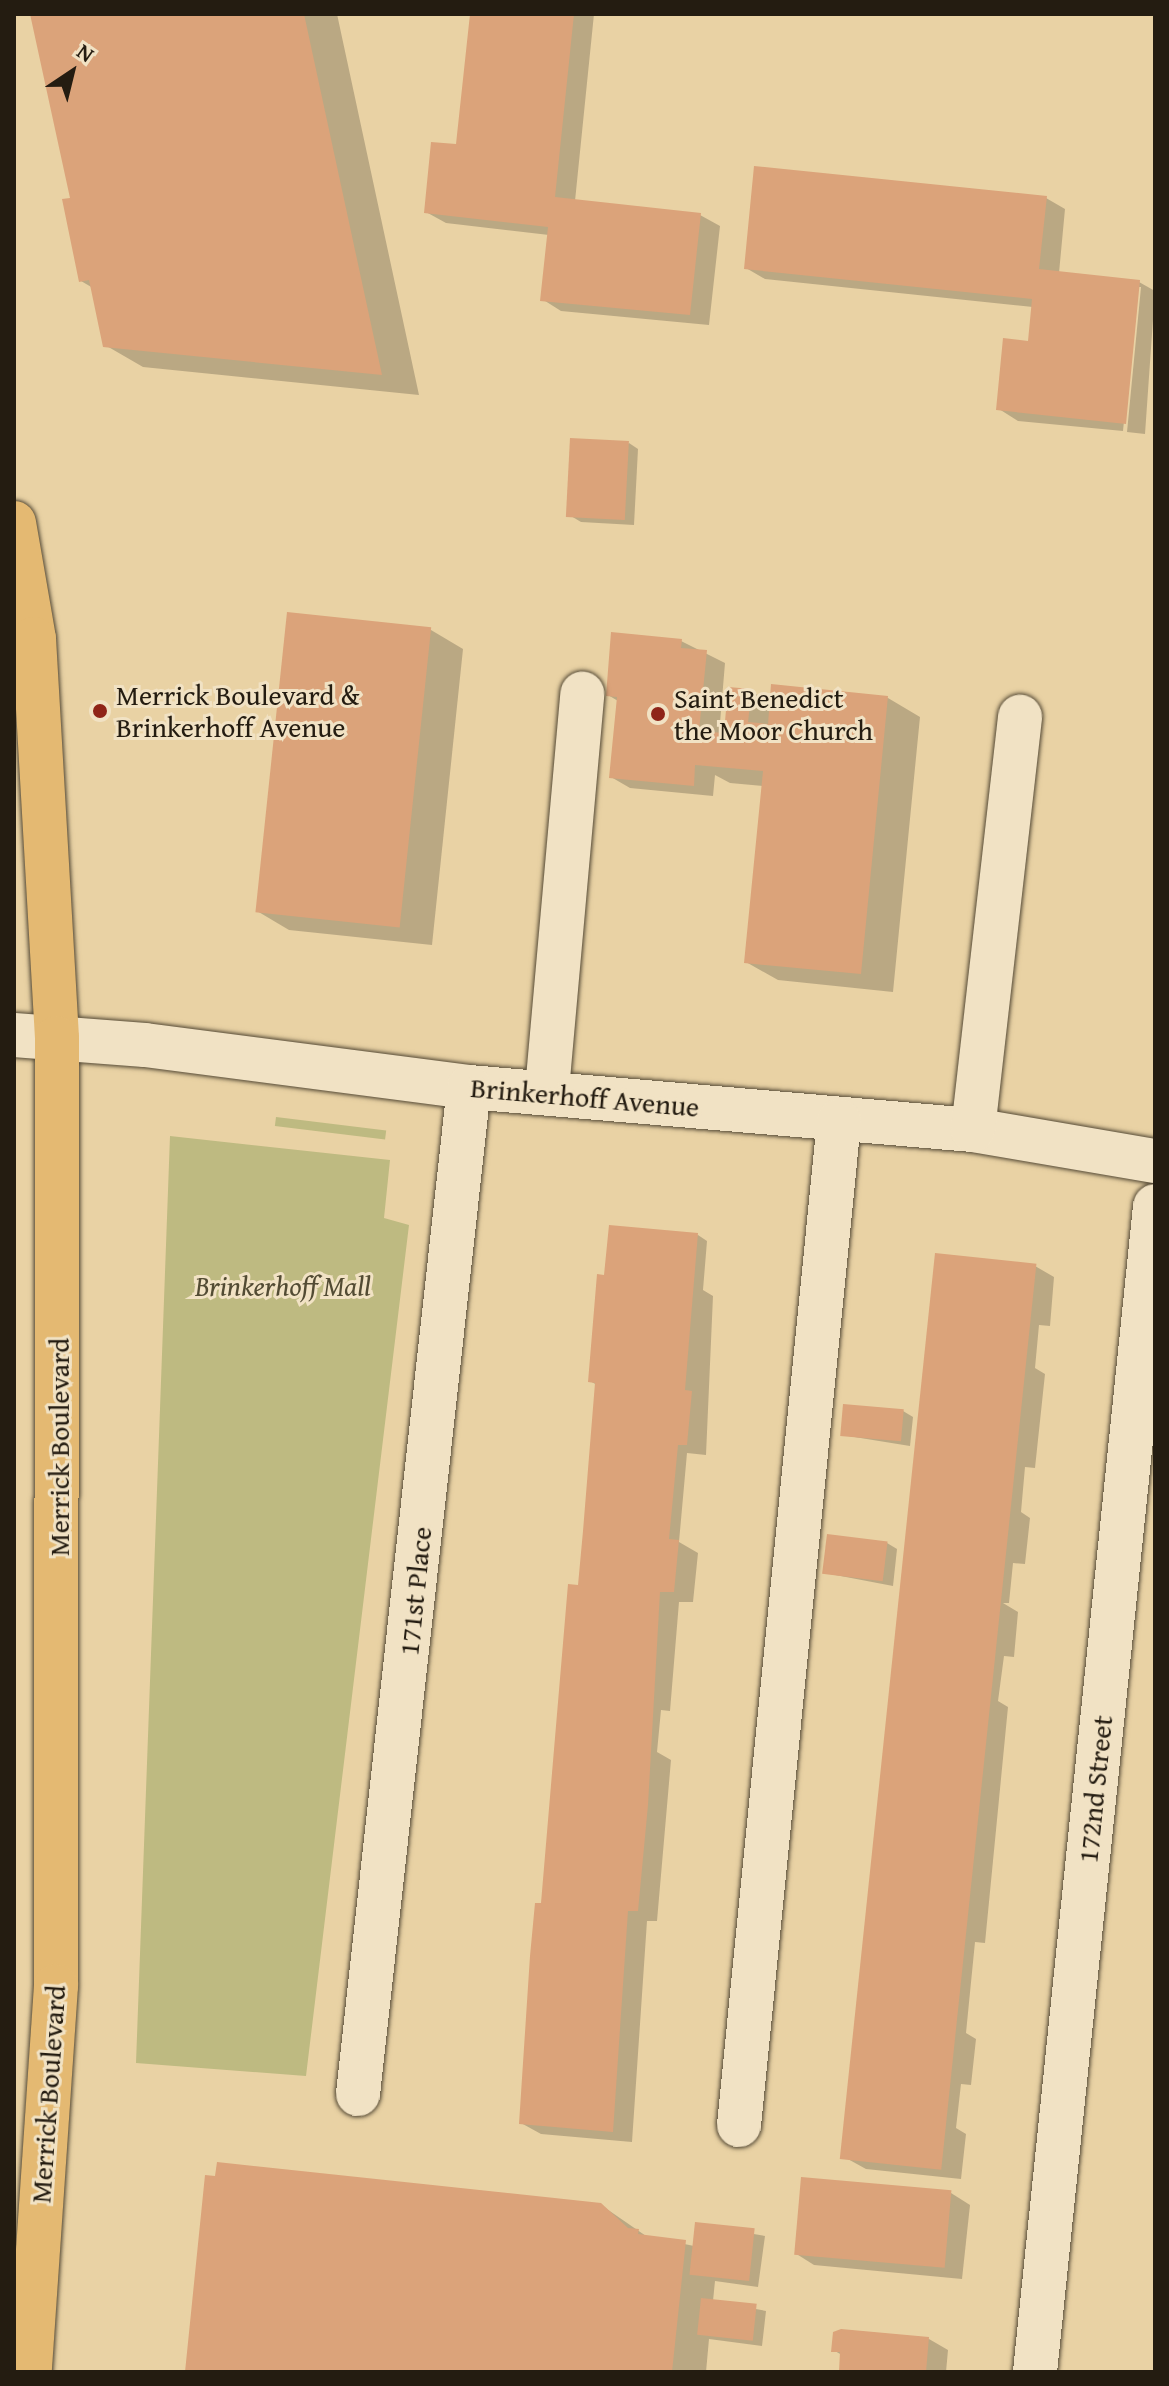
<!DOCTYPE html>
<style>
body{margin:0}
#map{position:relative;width:1169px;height:2386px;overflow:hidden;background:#e9d2a4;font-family:"Gentium Book Plus",serif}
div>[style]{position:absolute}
.green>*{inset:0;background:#beba81;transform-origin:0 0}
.shadow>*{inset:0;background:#0003}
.building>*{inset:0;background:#dba37a;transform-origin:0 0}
.roads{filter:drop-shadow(0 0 2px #554a36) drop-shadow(0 0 2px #554a36)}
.minor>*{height:44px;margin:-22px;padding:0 22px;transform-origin:22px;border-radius:22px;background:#f1e2c4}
.major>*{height:44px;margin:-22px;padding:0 22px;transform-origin:22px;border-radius:22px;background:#e4b972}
.dots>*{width:22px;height:22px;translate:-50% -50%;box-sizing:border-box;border:4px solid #f1e2c4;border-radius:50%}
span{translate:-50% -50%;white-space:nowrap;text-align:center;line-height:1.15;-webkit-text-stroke:6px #f1e2c4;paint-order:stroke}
.poi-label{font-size:28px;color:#241c11}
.left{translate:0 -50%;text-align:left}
.street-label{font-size:28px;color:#241c11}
.park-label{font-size:28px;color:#524b33;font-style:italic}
.frame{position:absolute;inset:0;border:16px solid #241c11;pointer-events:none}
.north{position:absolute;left:32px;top:32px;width:80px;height:80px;-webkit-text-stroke:6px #f1e2c4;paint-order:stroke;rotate:35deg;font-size:22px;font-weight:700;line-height:32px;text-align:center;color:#241c11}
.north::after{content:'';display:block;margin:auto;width:28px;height:36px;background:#241c11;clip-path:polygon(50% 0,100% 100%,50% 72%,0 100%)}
</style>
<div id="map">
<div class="green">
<div style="left:276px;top:1117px;width:111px;height:9px;rotate:7deg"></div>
<div style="clip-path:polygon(170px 1136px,390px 1160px,384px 1218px,409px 1225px,306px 2076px,136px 2063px)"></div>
</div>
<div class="shadow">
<div style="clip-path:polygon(32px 14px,337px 14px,419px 395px,143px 367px,105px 345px,93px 288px,81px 281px,72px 200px)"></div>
<div style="clip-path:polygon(472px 14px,594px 14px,575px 201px,700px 215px,720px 226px,709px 325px,561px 311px,542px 299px,549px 235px,446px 223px,426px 212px,458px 146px)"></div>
<div style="clip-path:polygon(1046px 198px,1065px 209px,1059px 273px,1139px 282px,1155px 291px,1145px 434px,1127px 432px,1141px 287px,1137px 287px,1123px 431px,1018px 421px,999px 409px,1030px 343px,1033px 307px,765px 279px,746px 268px)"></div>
<div style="clip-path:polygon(629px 443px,638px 449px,634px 525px,581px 522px,571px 516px)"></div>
<div style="clip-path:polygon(289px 614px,431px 630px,463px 649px,432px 945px,289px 930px,257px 911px)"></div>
<div style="clip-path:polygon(681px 641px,725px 663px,719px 735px,726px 736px,751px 691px,772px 703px,773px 687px,888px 698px,920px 717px,893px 992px,778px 980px,746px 962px,763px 786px,730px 783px,715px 775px,713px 796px,630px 788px,611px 777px,618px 701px,608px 695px)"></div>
<div style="clip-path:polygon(698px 1235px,707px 1241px,703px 1290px,713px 1296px,706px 1455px,687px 1453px,679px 1542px,698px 1553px,693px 1602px,679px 1602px,670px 1711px,661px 1710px,657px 1752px,671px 1760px,657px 1921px,647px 1921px,632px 2142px,541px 2134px,521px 2123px,579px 1587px,597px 1385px,590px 1381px,606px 1277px)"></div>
<div style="clip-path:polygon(1035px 1266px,1054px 1277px,1050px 1326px,1039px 1325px,1035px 1368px,1045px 1374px,1035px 1468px,1025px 1467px,1021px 1512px,1030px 1518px,1025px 1564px,1013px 1563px,1009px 1603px,1003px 1603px,1018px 1612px,1014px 1657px,1004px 1656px,998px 1701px,1008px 1707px,985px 1943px,975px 1942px,966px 2033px,976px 2039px,971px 2085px,961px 2084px,956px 2128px,966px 2134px,961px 2179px,866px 2169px,846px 2158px,891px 1685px,897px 1685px,891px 1682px,896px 1638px,903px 1638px,896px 1635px,905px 1546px,915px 1547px)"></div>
<div style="clip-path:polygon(903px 1411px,913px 1417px,910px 1446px,842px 1435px)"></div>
<div style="clip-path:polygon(887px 1543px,897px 1549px,893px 1586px,825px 1573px)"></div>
<div style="clip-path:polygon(951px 2193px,970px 2205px,962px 2279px,814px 2265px,795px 2253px)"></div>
<div style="clip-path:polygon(601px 2205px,646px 2236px,694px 2246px,696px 2224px,765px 2236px,758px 2287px,715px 2281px,713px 2301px,766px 2311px,762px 2346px,709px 2339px,706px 2372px,187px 2372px)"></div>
<div style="clip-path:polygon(929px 2339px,948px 2350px,946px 2372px,841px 2372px,842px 2355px,833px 2350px)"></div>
</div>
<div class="building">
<div style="clip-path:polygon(30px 14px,304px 14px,382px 375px,103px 347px,89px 280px,79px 282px,62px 199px,70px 198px)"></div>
<div style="clip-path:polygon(470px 14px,574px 14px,555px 197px,701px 213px,690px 315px,540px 301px,548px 227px,424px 213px,431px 142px,456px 144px)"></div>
<div style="clip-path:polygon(754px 166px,1047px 196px,1039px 269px,1140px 280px,1126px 424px,996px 410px,1003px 338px,1028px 341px,1032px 299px,744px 269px)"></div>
<div style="left:570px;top:438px;width:59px;height:79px;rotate:3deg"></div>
<div style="left:287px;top:612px;width:145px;height:302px;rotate:6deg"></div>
<div style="clip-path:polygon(611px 632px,682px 639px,681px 648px,707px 650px,699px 731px,724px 733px,728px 687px,752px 689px,748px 722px,768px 724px,771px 684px,888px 696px,861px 974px,744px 963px,763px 771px,695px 765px,694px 786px,609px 778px,617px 697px,606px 696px)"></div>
<div style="clip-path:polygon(609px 1225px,698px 1233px,685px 1390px,692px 1391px,687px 1445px,678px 1445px,669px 1539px,679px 1540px,674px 1592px,660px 1592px,648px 1805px,638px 1911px,628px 1911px,613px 2132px,519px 2124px,530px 1956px,535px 1903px,541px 1903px,568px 1584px,578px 1585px,583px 1531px,595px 1383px,588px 1382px,597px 1274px,604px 1275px)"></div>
<div style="left:935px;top:1253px;width:102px;height:911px;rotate:6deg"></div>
<div style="left:843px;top:1404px;width:61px;height:32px;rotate:5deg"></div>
<div style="left:827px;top:1534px;width:61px;height:40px;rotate:7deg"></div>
<div style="clip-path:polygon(217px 2162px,601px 2203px,628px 2228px,639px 2229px,638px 2234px,686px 2240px,672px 2372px,185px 2372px,205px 2175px,215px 2176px)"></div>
<div style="left:801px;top:2177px;width:151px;height:78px;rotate:5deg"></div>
<div style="left:695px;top:2222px;width:60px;height:53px;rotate:6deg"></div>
<div style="left:701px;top:2298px;width:56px;height:37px;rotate:6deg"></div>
<div style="clip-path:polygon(841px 2329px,929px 2337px,926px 2372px,839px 2372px,840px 2352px,831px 2352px,833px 2332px)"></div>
</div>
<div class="roads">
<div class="minor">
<div style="left:14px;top:1035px;width:131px;rotate:4.4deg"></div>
<div style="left:145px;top:1045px;width:327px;rotate:7.4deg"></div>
<div style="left:469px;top:1087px;width:506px;rotate:4.88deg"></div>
<div style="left:973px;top:1130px;width:185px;rotate:9.7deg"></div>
<div style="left:547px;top:1090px;width:398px;rotate:-84.9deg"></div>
<div style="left:973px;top:1130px;width:416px;rotate:-83.5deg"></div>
<div style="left:358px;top:2094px;width:1013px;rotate:-83.71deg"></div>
<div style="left:739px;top:2125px;width:1009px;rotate:-84.31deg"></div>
<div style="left:1035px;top:2372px;width:1172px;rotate:-84.12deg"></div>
</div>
<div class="major">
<div style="left:14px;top:523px;width:118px;rotate:80.2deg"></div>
<div style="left:34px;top:639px;width:400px;rotate:86.7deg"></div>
<div style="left:57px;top:1038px;width:948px;rotate:90.06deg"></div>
<div style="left:56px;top:1986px;width:387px;rotate:93.9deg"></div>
</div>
</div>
<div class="dots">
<div style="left:100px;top:711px;background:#8f2418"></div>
<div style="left:658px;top:714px;background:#8f2418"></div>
</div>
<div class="poi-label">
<span class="left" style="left:116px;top:711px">Merrick Boulevard &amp;<br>Brinkerhoff Avenue</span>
<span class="left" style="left:674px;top:714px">Saint Benedict<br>the Moor Church</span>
</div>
<div class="street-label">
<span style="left:585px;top:1097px;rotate:5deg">Brinkerhoff Avenue</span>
<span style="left:59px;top:1447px;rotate:-90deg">Merrick Boulevard</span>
<span style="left:415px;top:1591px;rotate:-84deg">171st Place</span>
<span style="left:1095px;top:1789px;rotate:-84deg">172nd Street</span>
<span style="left:48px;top:2094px;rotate:-86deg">Merrick Boulevard</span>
</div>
<div class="park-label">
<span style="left:283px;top:1286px">Brinkerhoff Mall</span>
</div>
<div class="frame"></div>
<div class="north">N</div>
</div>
